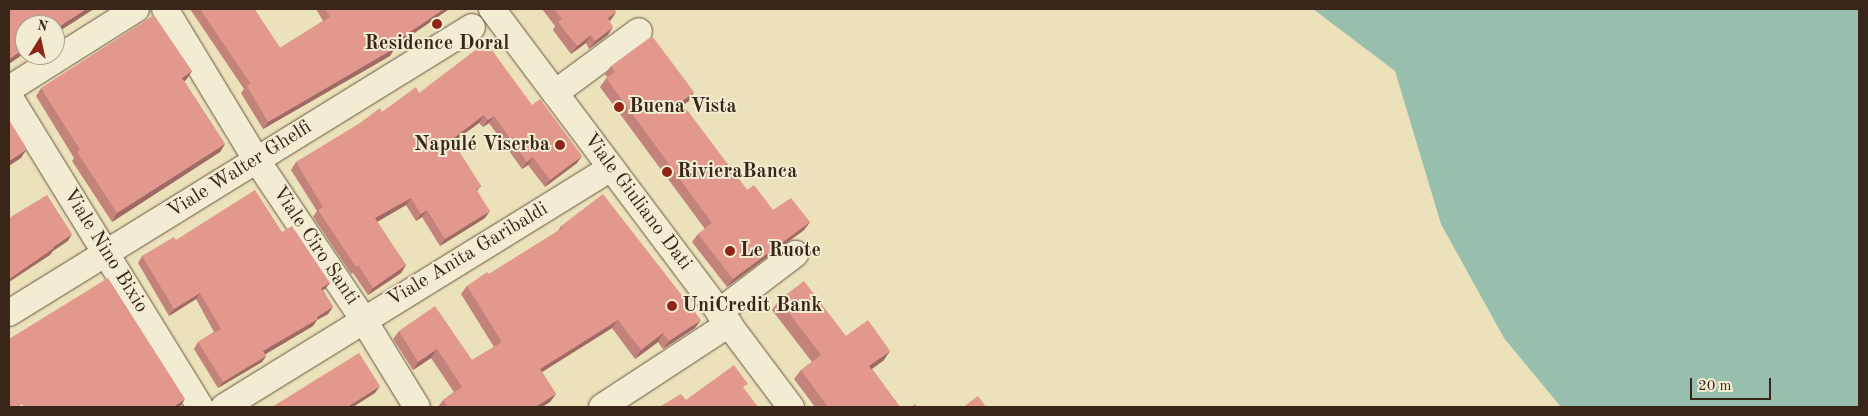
<!DOCTYPE html>
<meta charset="utf-8">
<style>
body{margin:0}
#map{position:relative;width:1868px;height:416px;overflow:hidden;background:#ebe1ba;font-family:"Old Standard TT",serif}
div>[style]{position:absolute}
.water>*{inset:0;background:#98bead}
.roads{filter:drop-shadow(0 0 1px #665541) drop-shadow(0 0 1px #665541)}
.minor>*{height:26px;margin:-13px;padding:0 13px;transform-origin:13px;border-radius:13px;background:#f2ecd2}
.wall>*{inset:0;background:#c3837a}
.shaded-wall>*{inset:0;background:#9f6a63}
.building>*{inset:0;background:#e3988e}
.dots>*{width:14px;height:14px;translate:-50% -50%;box-sizing:border-box;border:2px solid #f2ecd2;border-radius:50%}
span{translate:-50% -50%;white-space:nowrap;text-align:center;line-height:1.15;-webkit-text-stroke:4px #f2ecd2;paint-order:stroke}
.poi-label{font-size:20px;color:#3a2619;font-weight:700}
.left{translate:0 -50%;text-align:left}
.right{translate:-100% -50%;text-align:right}
.street-label{font-size:20px;color:#3a2619}
.frame{position:absolute;inset:0;border:10px solid #3a2619;pointer-events:none}
.north{position:absolute;left:15px;top:15px;width:50px;height:50px;box-sizing:border-box;background:#f2ecd2;border:1px solid #a89d88;border-radius:50%;rotate:10deg;font-size:14px;font-weight:700;line-height:20px;text-align:center;color:#3a2619}
.north::after{content:'';display:block;margin:auto;width:18px;height:22px;background:#8f2418;clip-path:polygon(50% 0,100% 100%,50% 72%,0 100%)}
.scale{position:absolute;left:1690px;top:378px;width:81px;height:22px;box-sizing:border-box;border:2px solid #3a2619;border-top:0;padding-left:6px;font-size:15px;line-height:18px;white-space:nowrap;color:#3a2619;-webkit-text-stroke:4px #f2ecd2;paint-order:stroke}
</style>
<div id="map">
<div class="water">
<div style="clip-path:polygon(1313px 9px,1859px 9px,1859px 407px,1561px 407px,1504px 338px,1441px 224px,1395px 71px)"></div>
</div>
<div class="roads">
<div class="minor">
<div style="left:165px;top:9px;width:175px;rotate:58.8deg"></div>
<div style="left:256px;top:159px;width:192px;rotate:56.2deg"></div>
<div style="left:363px;top:319px;width:103px;rotate:58.5deg"></div>
<div style="left:492px;top:9px;width:498px;rotate:53.1deg"></div>
<div style="left:9px;top:89px;width:150px;rotate:-32.2deg"></div>
<div style="left:555px;top:93px;width:104px;rotate:-36.4deg"></div>
<div style="left:9px;top:96px;width:365px;rotate:58.4deg"></div>
<div style="left:719px;top:312px;width:96px;rotate:-37.3deg"></div>
<div style="left:9px;top:313px;width:544px;rotate:-31.7deg"></div>
<div style="left:224px;top:407px;width:455px;rotate:-31.7deg"></div>
<div style="left:602px;top:407px;width:152px;rotate:-33.2deg"></div>
</div>
</div>
<div class="wall">
<div style="clip-path:polygon(190px 9px,257px 9px,255px 10px,280px 48px,323px 21px,316px 9px,449px 9px,394px 47px,390px 56px,263px 129px,241px 93px,244px 89px)"></div>
<div style="clip-path:polygon(542px 9px,614px 9px,616px 12px,609px 21px,608px 35px,589px 49px,586px 43px,571px 54px,553px 30px,555px 26px)"></div>
<div style="clip-path:polygon(611px 66px,689px 101px,683px 105px,747px 190px,773px 210px,810px 222px,804px 230px,727px 287px,692px 242px,698px 234px,705px 229px,600px 87px,607px 77px,605px 74px)"></div>
<div style="clip-path:polygon(192px 71px,186px 80px,184px 81px,225px 144px,220px 152px,112px 222px,72px 161px,74px 158px,36px 96px,41px 88px)"></div>
<div style="clip-path:polygon(419px 93px,532px 105px,577px 163px,545px 187px,528px 165px,522px 169px,489px 123px,483px 127px,479px 123px,453px 142px,481px 186px,477px 191px,485px 218px,440px 246px,422px 217px,416px 221px,406px 205px,377px 222px,406px 265px,401px 273px,368px 295px,353px 273px,351px 274px,313px 217px,317px 211px,291px 170px,296px 162px,382px 112px)"></div>
<div style="clip-path:polygon(561px 226px,695px 328px,663px 349px,658px 342px,635px 359px,612px 328px,542px 372px,556px 394px,550px 402px,542px 407px,438px 407px,443px 400px,454px 392px,431px 358px,413px 370px,393px 339px,399px 331px,472px 360px,494px 347px,461px 294px,467px 286px,489px 274px,558px 231px)"></div>
<div style="clip-path:polygon(282px 232px,330px 283px,325px 289px,323px 290px,333px 307px,328px 314px,317px 320px,313px 326px,265px 354px,266px 356px,262px 362px,218px 388px,194px 349px,198px 342px,214px 332px,196px 299px,169px 316px,138px 263px,142px 256px,176px 240px)"></div>
<div style="clip-path:polygon(779px 300px,846px 336px,884px 360px,872px 369px,900px 407px,815px 407px,794px 379px,801px 370px,812px 362px,772px 310px)"></div>
</div>
<div class="shaded-wall">
<div style="clip-path:polygon(86px 9px,94px 9px,55px 34px,55px 29px)"></div>
<div style="clip-path:polygon(444px 9px,449px 9px,387px 52px,392px 44px)"></div>
<div style="clip-path:polygon(616px 12px,611px 20px,602px 26px,608px 18px)"></div>
<div style="clip-path:polygon(613px 27px,608px 35px,589px 49px,595px 41px)"></div>
<div style="clip-path:polygon(591px 35px,586px 43px,571px 54px,577px 46px)"></div>
<div style="clip-path:polygon(25px 48px,25px 53px,9px 64px,9px 59px)"></div>
<div style="clip-path:polygon(395px 48px,390px 56px,263px 129px,268px 122px)"></div>
<div style="clip-path:polygon(192px 71px,186px 80px,177px 86px,182px 78px)"></div>
<div style="clip-path:polygon(694px 92px,689px 101px,675px 110px,681px 102px)"></div>
<div style="clip-path:polygon(484px 115px,479px 123px,446px 147px,451px 140px)"></div>
<div style="clip-path:polygon(494px 116px,489px 123px,483px 127px,488px 120px)"></div>
<div style="clip-path:polygon(225px 144px,220px 152px,112px 222px,117px 213px)"></div>
<div style="clip-path:polygon(27px 149px,21px 158px,9px 166px,9px 161px)"></div>
<div style="clip-path:polygon(582px 156px,577px 163px,545px 187px,550px 180px)"></div>
<div style="clip-path:polygon(533px 157px,528px 165px,522px 169px,527px 162px)"></div>
<div style="clip-path:polygon(411px 198px,406px 205px,370px 226px,375px 218px)"></div>
<div style="clip-path:polygon(427px 210px,422px 217px,416px 221px,421px 214px)"></div>
<div style="clip-path:polygon(490px 211px,485px 218px,440px 246px,445px 239px)"></div>
<div style="clip-path:polygon(810px 222px,804px 230px,727px 287px,733px 279px)"></div>
<div style="clip-path:polygon(72px 234px,68px 241px,53px 251px,50px 255px,9px 282px,9px 279px,53px 247px)"></div>
<div style="clip-path:polygon(406px 265px,401px 273px,368px 295px,373px 288px)"></div>
<div style="clip-path:polygon(330px 283px,325px 289px,317px 294px,321px 288px)"></div>
<div style="clip-path:polygon(200px 293px,196px 299px,169px 316px,174px 309px)"></div>
<div style="clip-path:polygon(333px 307px,328px 314px,317px 320px,313px 326px,259px 358px,263px 351px,317px 317px)"></div>
<div style="clip-path:polygon(618px 320px,612px 328px,534px 377px,540px 369px)"></div>
<div style="clip-path:polygon(701px 320px,695px 328px,663px 349px,669px 341px)"></div>
<div style="clip-path:polygon(663px 333px,658px 342px,635px 359px,641px 350px)"></div>
<div style="clip-path:polygon(437px 349px,431px 358px,413px 370px,418px 362px)"></div>
<div style="clip-path:polygon(890px 351px,884px 360px,863px 375px,869px 366px)"></div>
<div style="clip-path:polygon(266px 356px,262px 362px,218px 388px,223px 382px)"></div>
<div style="clip-path:polygon(380px 386px,375px 393px,353px 407px,347px 407px)"></div>
<div style="clip-path:polygon(556px 394px,550px 402px,542px 407px,535px 407px)"></div>
<div style="clip-path:polygon(185px 399px,180px 407px,173px 407px)"></div>
</div>
<div class="building">
<div style="clip-path:polygon(9px 9px,86px 9px,55px 29px,55px 25px,25px 25px,25px 48px,9px 59px)"></div>
<div style="clip-path:polygon(200px 9px,254px 9px,280px 48px,330px 17px,325px 9px,444px 9px,392px 44px,395px 48px,268px 122px,247px 86px,250px 83px)"></div>
<div style="clip-path:polygon(554px 9px,614px 9px,616px 12px,608px 18px,613px 27px,595px 41px,591px 35px,577px 46px,558px 22px,562px 19px)"></div>
<div style="clip-path:polygon(154px 15px,192px 71px,182px 78px,225px 144px,117px 213px,77px 152px,80px 150px,41px 88px)"></div>
<div style="clip-path:polygon(652px 36px,694px 92px,681px 102px,747px 190px,754px 185px,773px 210px,791px 198px,810px 222px,733px 279px,698px 234px,712px 223px,606px 78px,615px 72px,611px 66px)"></div>
<div style="clip-path:polygon(486px 42px,532px 105px,540px 99px,582px 156px,550px 180px,533px 157px,527px 162px,494px 116px,488px 120px,484px 115px,451px 140px,481px 186px,476px 189px,490px 211px,445px 239px,427px 210px,421px 214px,411px 198px,375px 218px,406px 265px,373px 288px,358px 265px,356px 267px,318px 210px,323px 207px,296px 162px,360px 123px,380px 108px,382px 112px,416px 87px,419px 93px)"></div>
<div style="clip-path:polygon(9px 120px,27px 149px,9px 161px)"></div>
<div style="clip-path:polygon(255px 190px,282px 232px,292px 226px,330px 283px,321px 288px,333px 307px,317px 317px,318px 319px,263px 351px,266px 356px,223px 382px,198px 342px,221px 329px,200px 293px,174px 309px,142px 256px,174px 237px,176px 240px)"></div>
<div style="clip-path:polygon(603px 194px,701px 320px,669px 341px,663px 333px,641px 350px,618px 320px,540px 369px,556px 394px,535px 407px,448px 407px,443px 400px,462px 387px,437px 349px,418px 362px,399px 331px,435px 306px,472px 360px,502px 342px,467px 286px,487px 272px,489px 274px,563px 228px,561px 226px)"></div>
<div style="clip-path:polygon(47px 195px,72px 234px,53px 247px,54px 248px,9px 279px,9px 218px)"></div>
<div style="clip-path:polygon(108px 278px,185px 399px,173px 407px,24px 407px,22px 404px,18px 407px,9px 407px,9px 339px)"></div>
<div style="clip-path:polygon(804px 281px,846px 336px,868px 320px,890px 351px,869px 366px,900px 407px,828px 407px,801px 370px,821px 355px,779px 300px)"></div>
<div style="clip-path:polygon(359px 353px,380px 386px,347px 407px,272px 407px)"></div>
<div style="clip-path:polygon(734px 365px,748px 384px,743px 387px,758px 407px,659px 407px,681px 394px,686px 400px)"></div>
<div style="clip-path:polygon(978px 396px,986px 407px,963px 407px)"></div>
<div style="clip-path:polygon(915px 404px,917px 407px,911px 407px)"></div>
</div>
<div class="dots">
<div style="left:437px;top:24px;background:#8f2418"></div>
<div style="left:619px;top:107px;background:#8f2418"></div>
<div style="left:560px;top:145px;background:#8f2418"></div>
<div style="left:667px;top:172px;background:#8f2418"></div>
<div style="left:730px;top:251px;background:#8f2418"></div>
<div style="left:672px;top:306px;background:#8f2418"></div>
</div>
<div class="poi-label">
<span style="left:437px;top:44px">Residence Doral</span>
<span class="left" style="left:629px;top:107px">Buena Vista</span>
<span class="right" style="left:550px;top:145px">Napulé Viserba</span>
<span class="left" style="left:677px;top:172px">RivieraBanca</span>
<span class="left" style="left:740px;top:251px">Le Ruote</span>
<span class="left" style="left:682px;top:306px">UniCredit Bank</span>
</div>
<div class="street-label">
<span style="left:240px;top:170px;rotate:-32deg">Viale Walter Ghelfi</span>
<span style="left:637px;top:202px;rotate:53deg">Viale Giuliano Dati</span>
<span style="left:315px;top:246px;rotate:56deg">Viale Ciro Santi</span>
<span style="left:105px;top:251px;rotate:58deg">Viale Nino Bixio</span>
<span style="left:468px;top:255px;rotate:-31deg">Viale Anita Garibaldi</span>
</div>
<div class="frame"></div>
<div class="north">N</div>
<div class="scale">20 m</div>
</div>
